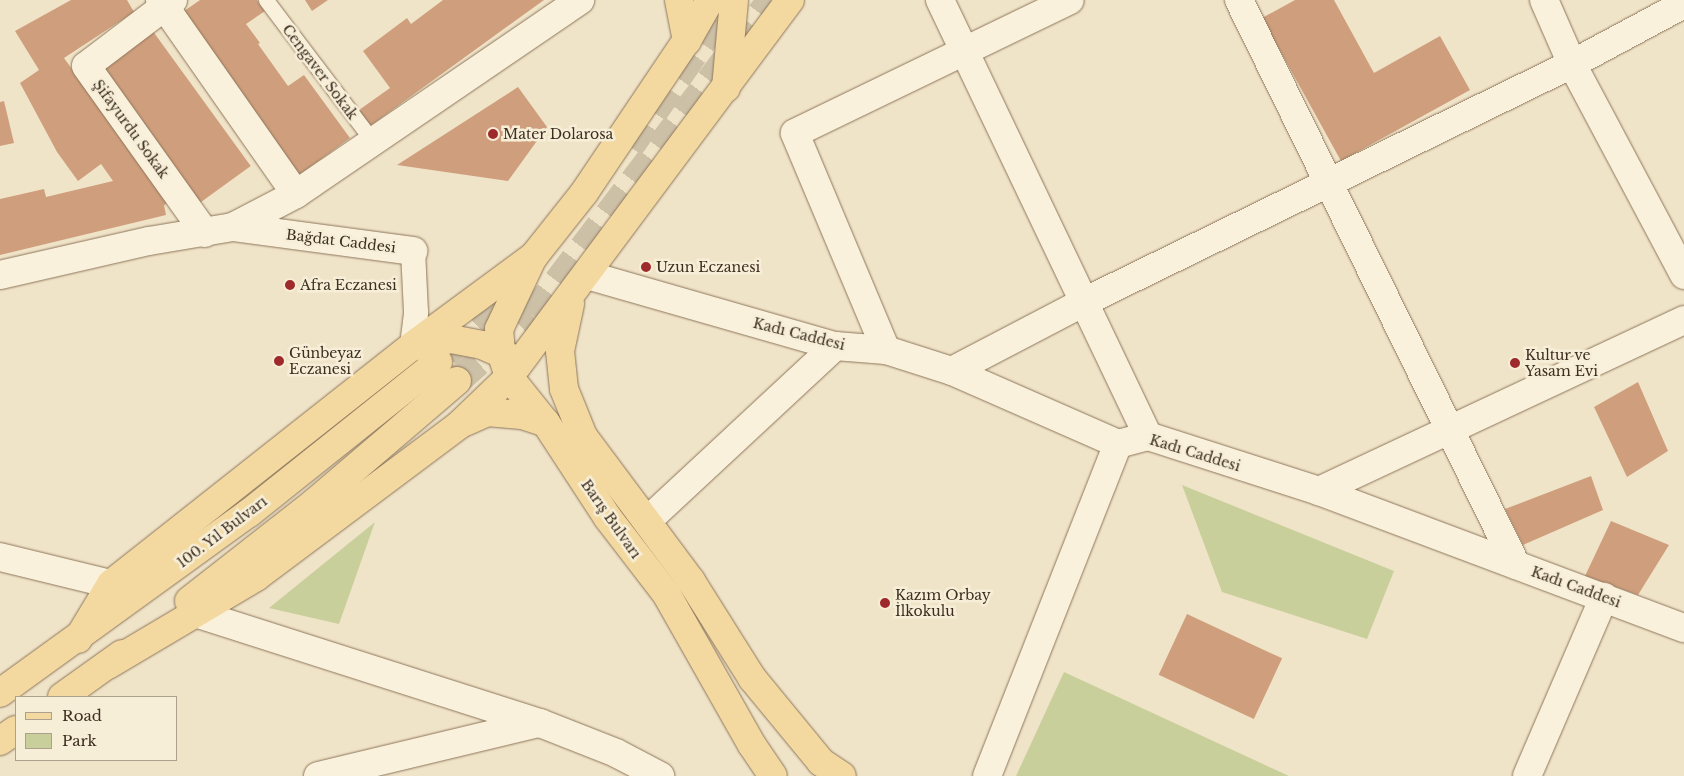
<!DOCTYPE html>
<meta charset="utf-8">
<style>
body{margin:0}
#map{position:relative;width:1684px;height:776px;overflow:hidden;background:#f0e4c8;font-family:"Libre Baskerville",serif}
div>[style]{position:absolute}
.green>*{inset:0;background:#c9cf9b}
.building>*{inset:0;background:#cf9f7d;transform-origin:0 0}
.primary-tunnel>*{height:28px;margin-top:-14px;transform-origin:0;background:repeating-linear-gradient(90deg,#ccc0a6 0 28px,transparent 0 42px)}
.roads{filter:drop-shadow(0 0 1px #8d765c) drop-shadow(0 0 1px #8d765c)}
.service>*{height:15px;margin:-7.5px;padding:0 7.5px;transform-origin:7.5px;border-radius:7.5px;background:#faf1dc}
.pedestrian>*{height:24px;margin:-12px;padding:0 12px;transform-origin:12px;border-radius:12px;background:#faf1dc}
.minor>*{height:28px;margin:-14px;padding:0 14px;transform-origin:14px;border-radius:14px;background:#faf1dc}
.tertiary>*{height:28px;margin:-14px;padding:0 14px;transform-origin:14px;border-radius:14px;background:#faf1dc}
.secondary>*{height:28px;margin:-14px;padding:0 14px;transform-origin:14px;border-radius:14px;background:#faf1dc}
.primary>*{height:28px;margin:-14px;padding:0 14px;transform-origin:14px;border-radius:14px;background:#f3d9a0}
.dots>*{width:14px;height:14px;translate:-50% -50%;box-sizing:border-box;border:2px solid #f7eed8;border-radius:50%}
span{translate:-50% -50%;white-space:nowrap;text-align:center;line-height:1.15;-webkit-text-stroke:5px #f7eed8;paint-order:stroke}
.street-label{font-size:14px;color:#3d2e20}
.poi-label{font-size:14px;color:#3d2e20}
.left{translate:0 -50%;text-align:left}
.legend{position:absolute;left:15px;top:696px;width:162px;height:65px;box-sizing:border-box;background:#f7eed8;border:1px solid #ada18e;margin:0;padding:6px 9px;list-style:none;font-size:15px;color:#3d2e20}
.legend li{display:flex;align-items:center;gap:10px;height:25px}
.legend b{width:25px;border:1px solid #ada18e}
</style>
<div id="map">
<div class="green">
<div style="clip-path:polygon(1182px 485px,1394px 571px,1367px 639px,1222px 592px)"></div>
<div style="clip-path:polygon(375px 522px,339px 624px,269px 608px)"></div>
<div style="clip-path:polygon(1064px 672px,1289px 776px,1016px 776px)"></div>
</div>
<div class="building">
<div style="clip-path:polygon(71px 0,127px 0,134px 12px,64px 58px,169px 203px,164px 205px,166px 215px,0 255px,0 199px,44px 189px,46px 197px,113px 181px,101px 164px,78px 181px,57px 152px,20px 83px,39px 70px,15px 31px)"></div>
<div style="clip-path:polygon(200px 0,257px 0,265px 11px,246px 24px,260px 43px,258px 44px,288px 86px,304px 75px,350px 138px,295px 178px,177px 16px)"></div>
<div style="clip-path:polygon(305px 0,328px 0,312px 11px)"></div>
<div style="clip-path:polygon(443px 0,544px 0,370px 126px,359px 110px,390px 88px,363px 51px,407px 18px,411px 24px)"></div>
<div style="clip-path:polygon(1295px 0,1334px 0,1374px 73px,1440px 36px,1470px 90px,1341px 161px,1262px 18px)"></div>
<div style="left:152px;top:30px;width:168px;height:67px;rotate:54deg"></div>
<div style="clip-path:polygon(518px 87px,547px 127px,508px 181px,397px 165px)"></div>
<div style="clip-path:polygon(4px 101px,14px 143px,0 146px,0 102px)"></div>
<div style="clip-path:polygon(1638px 382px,1668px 451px,1627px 477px,1594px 407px)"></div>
<div style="clip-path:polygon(1591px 476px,1603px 510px,1523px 545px,1505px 509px)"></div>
<div style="clip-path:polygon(1611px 521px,1669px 545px,1638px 595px,1585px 576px)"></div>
<div style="left:1187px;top:614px;width:105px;height:67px;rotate:25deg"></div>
</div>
<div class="primary-tunnel">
<div style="left:630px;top:147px;width:178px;rotate:-55.5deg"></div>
<div style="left:446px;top:354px;width:100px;rotate:-43.8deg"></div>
<div style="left:457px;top:381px;width:100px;rotate:-41.3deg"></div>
<div style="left:532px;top:315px;width:395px;rotate:-52.8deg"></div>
</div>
<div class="roads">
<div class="service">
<div style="left:266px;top:0;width:179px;rotate:52.9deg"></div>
</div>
<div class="pedestrian">
<div style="left:412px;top:346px;width:34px;rotate:-83deg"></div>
<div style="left:416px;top:312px;width:61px;rotate:-92.8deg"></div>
</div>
<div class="minor">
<div style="left:160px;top:0;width:237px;rotate:55deg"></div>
<div style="left:173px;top:0;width:109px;rotate:142.8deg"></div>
<div style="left:86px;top:66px;width:205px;rotate:54.5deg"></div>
<div style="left:940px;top:0;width:483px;rotate:64.5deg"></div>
<div style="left:1239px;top:0;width:629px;rotate:63.88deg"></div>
<div style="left:1544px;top:0;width:70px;rotate:66.4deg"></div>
<div style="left:1572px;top:64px;width:239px;rotate:62deg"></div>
<div style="left:233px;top:227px;width:71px;rotate:-27.6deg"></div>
<div style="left:296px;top:194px;width:344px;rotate:-34.3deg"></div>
<div style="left:233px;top:227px;width:182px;rotate:7.6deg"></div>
<div style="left:886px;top:350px;width:235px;rotate:-112.8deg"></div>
<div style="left:795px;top:133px;width:305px;rotate:-25.8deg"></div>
<div style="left:952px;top:371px;width:149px;rotate:-27.6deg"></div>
<div style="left:1084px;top:302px;width:543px;rotate:-26deg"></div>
<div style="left:1572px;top:64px;width:127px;rotate:-28.2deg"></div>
<div style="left:1319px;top:491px;width:403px;rotate:-25.1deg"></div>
<div style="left:647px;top:521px;width:257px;rotate:-42.9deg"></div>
<div style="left:0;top:557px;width:114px;rotate:13.7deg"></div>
<div style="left:195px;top:613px;width:362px;rotate:17.7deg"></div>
<div style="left:540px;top:723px;width:82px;rotate:21.5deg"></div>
<div style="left:616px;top:753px;width:50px;rotate:27.6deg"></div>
<div style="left:318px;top:776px;width:226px;rotate:-13.5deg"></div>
<div style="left:987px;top:776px;width:357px;rotate:-68.5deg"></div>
</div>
<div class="tertiary">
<div style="left:587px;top:275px;width:258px;rotate:16deg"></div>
<div style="left:835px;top:346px;width:51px;rotate:4.5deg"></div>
<div style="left:886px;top:350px;width:69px;rotate:17.7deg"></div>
<div style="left:952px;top:371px;width:181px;rotate:23.7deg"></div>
<div style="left:1118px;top:444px;width:31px;rotate:-15deg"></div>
<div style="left:1148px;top:436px;width:180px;rotate:17.8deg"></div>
<div style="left:1319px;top:491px;width:390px;rotate:20.6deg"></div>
<div style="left:1527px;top:776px;width:195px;rotate:-66.7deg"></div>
</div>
<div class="secondary">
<div style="left:0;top:275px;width:153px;rotate:-12.9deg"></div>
<div style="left:149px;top:241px;width:85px;rotate:-9.5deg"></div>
</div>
<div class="primary">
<div style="left:679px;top:0;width:42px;rotate:79deg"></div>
<div style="left:726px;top:88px;width:88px;rotate:-84.8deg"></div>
<div style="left:532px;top:259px;width:77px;rotate:115.2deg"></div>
<div style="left:499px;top:329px;width:23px;rotate:85deg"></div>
<div style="left:501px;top:352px;width:26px;rotate:72deg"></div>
<div style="left:509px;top:377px;width:59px;rotate:51.2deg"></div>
<div style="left:546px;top:423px;width:113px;rotate:56.9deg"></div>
<div style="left:608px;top:518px;width:97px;rotate:52.5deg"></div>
<div style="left:667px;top:595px;width:172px;rotate:60.5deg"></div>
<div style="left:752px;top:745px;width:37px;rotate:56deg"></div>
<div style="left:570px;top:304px;width:48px;rotate:102deg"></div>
<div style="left:560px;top:351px;width:38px;rotate:84deg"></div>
<div style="left:564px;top:389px;width:51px;rotate:68deg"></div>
<div style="left:583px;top:436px;width:181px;rotate:53.3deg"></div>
<div style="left:691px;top:581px;width:115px;rotate:57.8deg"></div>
<div style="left:752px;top:678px;width:109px;rotate:50.6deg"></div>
<div style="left:821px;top:762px;width:25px;rotate:34deg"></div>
<div style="left:416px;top:346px;width:36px;rotate:-11deg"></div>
<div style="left:451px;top:339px;width:32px;rotate:11deg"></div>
<div style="left:482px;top:345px;width:37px;rotate:24deg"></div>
<div style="left:465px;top:422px;width:24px;rotate:-24deg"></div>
<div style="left:487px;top:412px;width:35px;rotate:5deg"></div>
<div style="left:522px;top:415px;width:25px;rotate:18deg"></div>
<div style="left:189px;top:601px;width:159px;rotate:-38.1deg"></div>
<div style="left:314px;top:503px;width:188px;rotate:-40.5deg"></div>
<div style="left:78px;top:639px;width:64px;rotate:-59deg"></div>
<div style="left:111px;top:584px;width:384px;rotate:-38.3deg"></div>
<div style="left:412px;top:346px;width:152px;rotate:-36.4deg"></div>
<div style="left:534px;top:256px;width:80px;rotate:-51.6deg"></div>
<div style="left:584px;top:193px;width:188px;rotate:-56.1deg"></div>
<div style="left:689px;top:37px;width:43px;rotate:-60.4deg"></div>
<div style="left:108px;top:665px;width:172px;rotate:-30.7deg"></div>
<div style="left:256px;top:577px;width:254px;rotate:-36.8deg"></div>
<div style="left:459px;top:425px;width:69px;rotate:-43.8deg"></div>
<div style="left:509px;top:377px;width:470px;rotate:-53.3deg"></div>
<div style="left:0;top:693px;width:307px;rotate:-35.9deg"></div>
<div style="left:249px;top:513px;width:242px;rotate:-38.6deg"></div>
<div style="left:62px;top:697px;width:74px;rotate:-35.6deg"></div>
<div style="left:0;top:741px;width:19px;rotate:-35deg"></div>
</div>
</div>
<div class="dots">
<div style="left:493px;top:134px;background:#9e2a2b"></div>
<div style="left:646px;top:267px;background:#9e2a2b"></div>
<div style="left:290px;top:285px;background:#9e2a2b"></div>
<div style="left:279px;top:361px;background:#9e2a2b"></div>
<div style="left:1515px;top:363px;background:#9e2a2b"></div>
<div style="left:885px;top:603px;background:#9e2a2b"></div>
</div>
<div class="street-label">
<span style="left:320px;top:72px;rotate:53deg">Cengaver Sokak</span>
<span style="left:131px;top:129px;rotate:54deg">Şifayurdu Sokak</span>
<span style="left:341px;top:241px;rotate:7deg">Bağdat Caddesi</span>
<span style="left:799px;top:334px;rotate:14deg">Kadı Caddesi</span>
<span style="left:1195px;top:453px;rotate:17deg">Kadı Caddesi</span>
<span style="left:611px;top:519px;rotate:55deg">Barış Bulvarı</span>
<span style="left:222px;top:532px;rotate:-37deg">100. Yıl Bulvarı</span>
<span style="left:1576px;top:587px;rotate:20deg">Kadı Caddesi</span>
</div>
<div class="poi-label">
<span class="left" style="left:503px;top:134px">Mater Dolarosa</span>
<span class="left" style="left:656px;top:267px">Uzun Eczanesi</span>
<span class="left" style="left:300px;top:285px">Afra Eczanesi</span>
<span class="left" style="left:289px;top:361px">Günbeyaz<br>Eczanesi</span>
<span class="left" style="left:1525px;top:363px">Kultur ve<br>Yasam Evi</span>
<span class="left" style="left:895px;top:603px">Kazım Orbay<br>İlkokulu</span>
</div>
<ul class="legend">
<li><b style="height:6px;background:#f3d9a0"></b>Road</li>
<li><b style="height:14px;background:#c9cf9b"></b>Park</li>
</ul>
</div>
